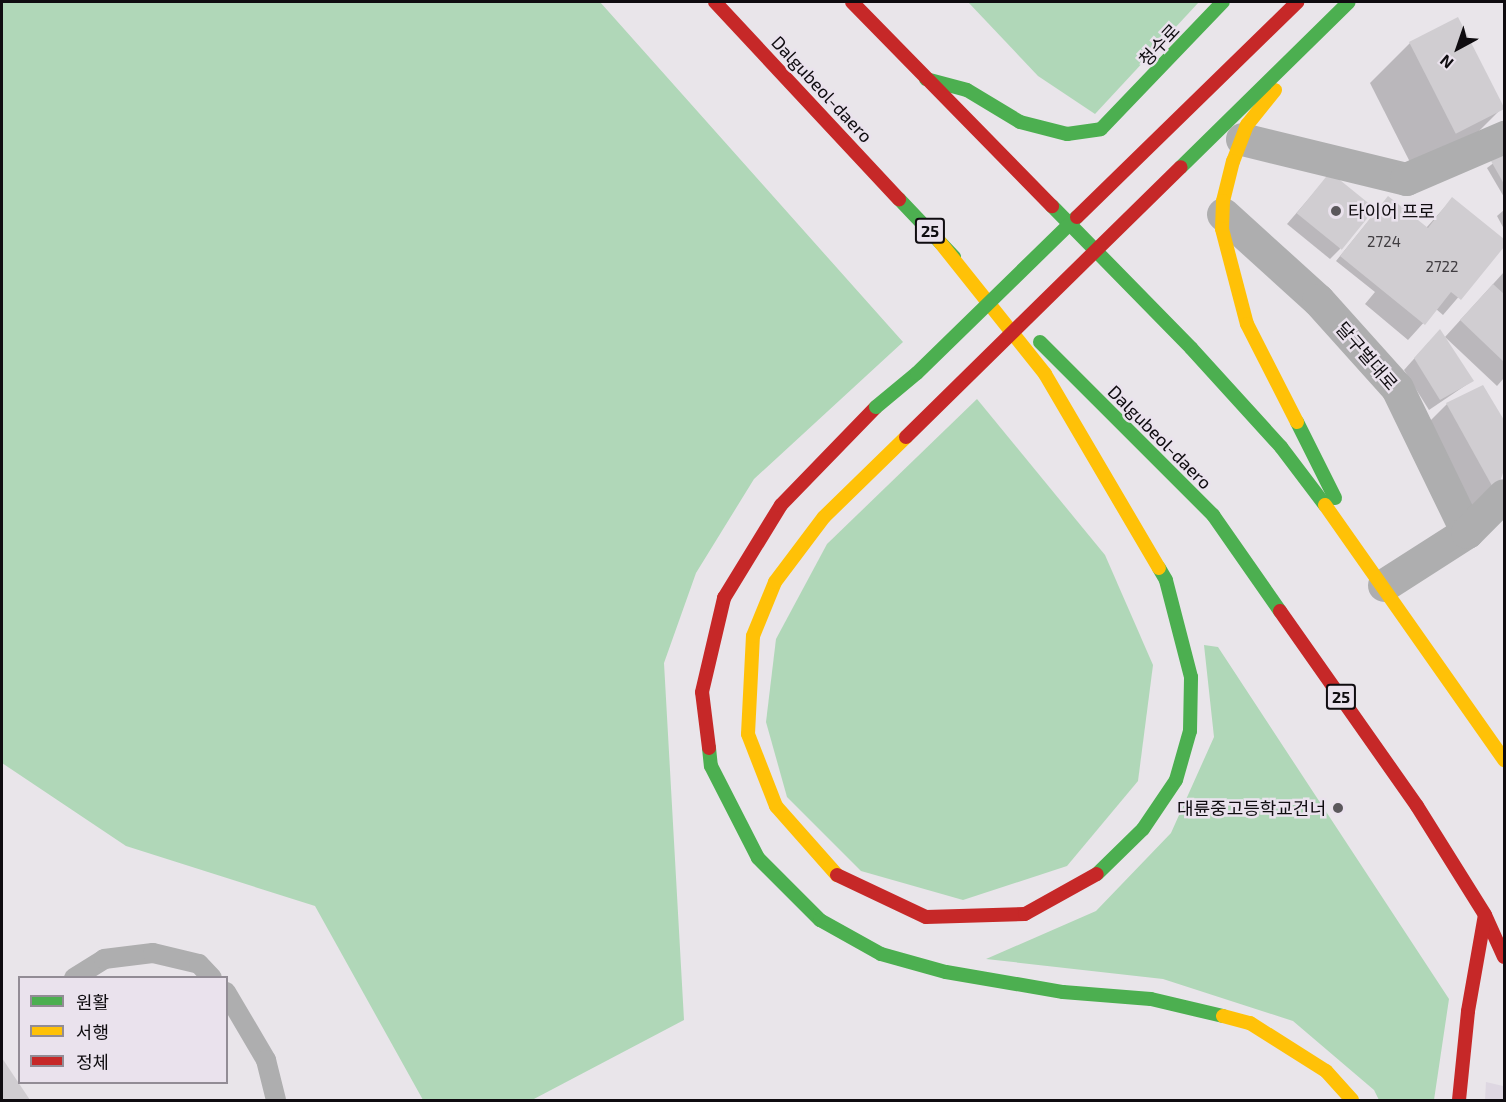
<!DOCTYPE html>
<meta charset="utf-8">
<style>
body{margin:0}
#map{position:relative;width:1506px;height:1102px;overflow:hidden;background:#e9e5ea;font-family:"Exo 2","Noto Sans KR",sans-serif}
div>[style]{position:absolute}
.built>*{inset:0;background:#ded7e2}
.forest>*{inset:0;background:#b0d7b8}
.shadow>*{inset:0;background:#0003}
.building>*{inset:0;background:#d0cdd1;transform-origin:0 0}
.lane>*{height:20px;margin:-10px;padding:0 10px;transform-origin:10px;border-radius:10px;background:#aeaeaf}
.street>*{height:33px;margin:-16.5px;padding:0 16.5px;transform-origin:16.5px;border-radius:16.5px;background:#aeaeaf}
.fast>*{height:14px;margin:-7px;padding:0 7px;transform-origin:7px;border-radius:7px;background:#4caf50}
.slow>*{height:14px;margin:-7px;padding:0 7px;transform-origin:7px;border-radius:7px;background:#ffc107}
.jam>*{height:14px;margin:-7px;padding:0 7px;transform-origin:7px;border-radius:7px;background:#c62828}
.fast-bridge>*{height:14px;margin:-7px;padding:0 7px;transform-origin:7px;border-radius:7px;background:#4caf50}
.jam-bridge>*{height:14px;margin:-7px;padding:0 7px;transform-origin:7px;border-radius:7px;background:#c62828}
.dots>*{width:16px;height:16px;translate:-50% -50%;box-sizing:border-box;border:3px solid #eae2ed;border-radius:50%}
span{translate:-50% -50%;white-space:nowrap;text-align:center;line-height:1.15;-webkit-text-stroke:5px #eae2ed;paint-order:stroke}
.number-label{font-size:15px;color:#403d41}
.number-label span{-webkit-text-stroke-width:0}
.shield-label span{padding:2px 4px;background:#eae2ed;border:2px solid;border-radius:4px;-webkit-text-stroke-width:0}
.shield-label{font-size:16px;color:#0f0c10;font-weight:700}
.street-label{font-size:18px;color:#0f0c10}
.poi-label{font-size:18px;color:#0f0c10}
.left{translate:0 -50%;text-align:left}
.right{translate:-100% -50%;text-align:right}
.frame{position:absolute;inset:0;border:3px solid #0f0c10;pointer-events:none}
.legend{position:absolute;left:18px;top:976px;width:210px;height:108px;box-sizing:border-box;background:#eae2ed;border:2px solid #928c95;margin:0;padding:8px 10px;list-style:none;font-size:18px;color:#0f0c10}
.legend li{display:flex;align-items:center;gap:12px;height:30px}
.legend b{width:30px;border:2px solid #928c95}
.north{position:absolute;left:1428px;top:18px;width:60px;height:60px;-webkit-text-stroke:4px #eae2ed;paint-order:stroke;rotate:220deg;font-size:16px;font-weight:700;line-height:24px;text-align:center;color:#0f0c10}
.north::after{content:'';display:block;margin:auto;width:21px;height:27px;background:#0f0c10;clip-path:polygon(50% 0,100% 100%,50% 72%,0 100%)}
</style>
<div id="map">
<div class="built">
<div style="clip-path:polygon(1486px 1082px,1503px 1086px,1504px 1100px,1485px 1100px)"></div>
</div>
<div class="forest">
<div style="clip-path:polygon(2px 2px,600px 2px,903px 342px,754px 479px,696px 573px,664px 663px,684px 1020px,532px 1100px,423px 1100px,315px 906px,126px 846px,2px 763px)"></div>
<div style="clip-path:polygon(968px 2px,1199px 2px,1095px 114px,1038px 76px)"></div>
<div style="clip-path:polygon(977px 399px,1105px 555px,1153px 665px,1138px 781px,1067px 866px,963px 900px,861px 871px,787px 797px,766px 722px,776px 639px,827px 544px)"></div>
<div style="clip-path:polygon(1204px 645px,1218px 647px,1449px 999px,1434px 1100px,1379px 1100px,1374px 1090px,1293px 1021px,1163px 979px,986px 959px,1096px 911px,1171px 833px,1214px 737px)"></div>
</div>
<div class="shadow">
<div style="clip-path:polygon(1458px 19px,1502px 108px,1462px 148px,1415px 172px,1370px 83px,1410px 43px)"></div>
<div style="clip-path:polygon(1504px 155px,1504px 197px,1487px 168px)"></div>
<div style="clip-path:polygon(1330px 174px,1340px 249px,1330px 259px,1287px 224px)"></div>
<div style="clip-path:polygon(1452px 199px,1504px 244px,1443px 315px,1436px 309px,1408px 340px,1365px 304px,1375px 292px,1336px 261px,1383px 203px,1426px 228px)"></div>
<div style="clip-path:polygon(1504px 210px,1504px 229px,1497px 216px)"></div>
<div style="clip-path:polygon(1504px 272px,1504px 378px,1497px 386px,1445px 337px)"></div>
<div style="clip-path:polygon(1429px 342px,1472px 381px,1429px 410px,1404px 370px)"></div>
<div style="clip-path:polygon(1483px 386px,1504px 423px,1504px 466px,1495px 492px,1467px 520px,1418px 433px,1447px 404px)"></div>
<div style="clip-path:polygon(2px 1060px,28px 1100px,2px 1100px)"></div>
</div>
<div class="building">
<div style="left:1458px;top:17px;width:103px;height:55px;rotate:63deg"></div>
<div style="clip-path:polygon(1504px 154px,1504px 184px,1491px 161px)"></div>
<div style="left:1330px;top:172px;width:58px;height:53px;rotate:39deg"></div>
<div style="clip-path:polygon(1388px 196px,1428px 228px,1452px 197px,1504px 239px,1504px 247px,1461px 300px,1451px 292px,1425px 325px,1340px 256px)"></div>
<div style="clip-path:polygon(1493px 284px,1504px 294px,1504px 362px,1460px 320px)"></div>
<div style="clip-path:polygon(1440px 329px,1474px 381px,1440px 400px,1414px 358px)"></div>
<div style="clip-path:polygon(1483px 385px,1504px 420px,1504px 470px,1496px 493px,1446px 403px)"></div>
<div style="clip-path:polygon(2px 1058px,30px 1100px,2px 1100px)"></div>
</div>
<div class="lane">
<div style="left:74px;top:978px;width:36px;rotate:-32deg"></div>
<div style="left:104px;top:959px;width:49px;rotate:-7deg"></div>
<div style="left:153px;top:953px;width:47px;rotate:13.4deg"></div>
<div style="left:199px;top:964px;width:19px;rotate:47deg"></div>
<div style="left:226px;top:992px;width:79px;rotate:59.5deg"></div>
<div style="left:266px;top:1060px;width:41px;rotate:76deg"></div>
</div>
<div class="street">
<div style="left:1242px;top:139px;width:169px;rotate:13.7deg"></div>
<div style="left:1406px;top:179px;width:107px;rotate:-23.2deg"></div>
<div style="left:1223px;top:214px;width:128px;rotate:42.2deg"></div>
<div style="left:1318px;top:300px;width:118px;rotate:48.1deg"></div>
<div style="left:1397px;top:388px;width:160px;rotate:64.1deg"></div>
<div style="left:1384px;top:585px;width:98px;rotate:-32.6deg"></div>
<div style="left:1467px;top:532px;width:52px;rotate:-45deg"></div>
</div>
<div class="fast">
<div style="left:926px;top:79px;width:42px;rotate:15deg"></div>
<div style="left:967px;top:90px;width:62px;rotate:31.1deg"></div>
<div style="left:1020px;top:122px;width:49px;rotate:14.3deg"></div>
<div style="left:1067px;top:134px;width:34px;rotate:-8deg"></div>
<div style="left:1101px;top:129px;width:176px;rotate:-46.2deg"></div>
<div style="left:899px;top:199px;width:80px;rotate:46.5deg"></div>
<div style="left:1052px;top:206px;width:199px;rotate:45.6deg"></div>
<div style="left:1191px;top:348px;width:134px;rotate:47.7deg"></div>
<div style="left:1281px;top:447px;width:73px;rotate:52.8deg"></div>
<div style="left:1040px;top:342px;width:245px;rotate:45deg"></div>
<div style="left:1213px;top:515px;width:117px;rotate:55.1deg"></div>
<div style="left:1297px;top:422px;width:85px;rotate:63.4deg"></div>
<div style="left:709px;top:748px;width:18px;rotate:84deg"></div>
<div style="left:711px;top:766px;width:103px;rotate:62.9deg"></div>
<div style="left:758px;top:858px;width:88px;rotate:45deg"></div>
<div style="left:820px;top:920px;width:70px;rotate:29.1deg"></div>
<div style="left:881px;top:954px;width:67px;rotate:15.5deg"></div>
<div style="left:946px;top:972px;width:119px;rotate:9.7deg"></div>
<div style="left:1063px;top:992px;width:88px;rotate:4.5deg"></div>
<div style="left:1151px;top:999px;width:74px;rotate:13.3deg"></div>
<div style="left:1097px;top:874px;width:64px;rotate:-44.4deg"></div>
<div style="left:1143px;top:829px;width:59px;rotate:-56deg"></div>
<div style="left:1176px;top:780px;width:51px;rotate:-74.1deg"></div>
<div style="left:1190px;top:731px;width:54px;rotate:-88.9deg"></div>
<div style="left:1191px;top:677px;width:100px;rotate:-104.5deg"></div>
<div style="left:1166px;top:580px;width:14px;rotate:-120deg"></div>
</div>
<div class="slow">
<div style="left:1275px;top:90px;width:45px;rotate:128.7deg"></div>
<div style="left:1247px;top:125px;width:39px;rotate:111deg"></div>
<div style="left:1233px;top:161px;width:41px;rotate:104deg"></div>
<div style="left:1223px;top:201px;width:28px;rotate:92deg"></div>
<div style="left:1222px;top:229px;width:98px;rotate:75.3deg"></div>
<div style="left:1247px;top:324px;width:110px;rotate:63deg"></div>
<div style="left:939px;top:241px;width:170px;rotate:51.4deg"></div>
<div style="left:1045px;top:374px;width:225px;rotate:59.6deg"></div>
<div style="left:1325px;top:505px;width:312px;rotate:54.9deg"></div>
<div style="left:837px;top:875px;width:92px;rotate:-131.5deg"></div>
<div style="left:776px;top:806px;width:77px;rotate:-111.3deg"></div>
<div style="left:748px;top:734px;width:98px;rotate:-87.1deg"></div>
<div style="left:753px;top:636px;width:58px;rotate:-67.8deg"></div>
<div style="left:775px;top:582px;width:81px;rotate:-53deg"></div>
<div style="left:824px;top:517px;width:115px;rotate:-44.3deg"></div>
<div style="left:1223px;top:1016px;width:28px;rotate:15deg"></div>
<div style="left:1250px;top:1023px;width:90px;rotate:32.3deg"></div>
<div style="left:1326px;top:1071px;width:39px;rotate:48deg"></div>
</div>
<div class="jam">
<div style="left:715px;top:2px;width:270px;rotate:47deg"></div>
<div style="left:852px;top:2px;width:286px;rotate:45.6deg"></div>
<div style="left:1280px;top:611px;width:238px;rotate:54.9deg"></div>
<div style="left:1417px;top:806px;width:128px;rotate:58deg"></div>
<div style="left:1485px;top:915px;width:46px;rotate:65.7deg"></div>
<div style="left:709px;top:748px;width:56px;rotate:-97.1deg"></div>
<div style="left:702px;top:692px;width:97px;rotate:-76.8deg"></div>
<div style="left:724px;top:598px;width:109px;rotate:-58.5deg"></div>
<div style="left:781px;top:505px;width:136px;rotate:-45.9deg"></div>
<div style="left:837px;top:875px;width:98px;rotate:25.3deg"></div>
<div style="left:926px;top:917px;width:99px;rotate:-1.7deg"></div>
<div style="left:1025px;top:914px;width:82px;rotate:-29.1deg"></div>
<div style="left:1459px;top:1100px;width:89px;rotate:-84.2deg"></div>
<div style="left:1468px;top:1011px;width:97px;rotate:-80deg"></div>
</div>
<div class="fast-bridge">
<div style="left:1181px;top:167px;width:235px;rotate:-44.5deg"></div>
<div style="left:876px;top:407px;width:53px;rotate:-39.7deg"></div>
<div style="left:917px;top:373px;width:223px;rotate:-44.3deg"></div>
</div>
<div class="jam-bridge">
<div style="left:1077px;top:217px;width:308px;rotate:-44.3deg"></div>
<div style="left:906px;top:437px;width:385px;rotate:-44.5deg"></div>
</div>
<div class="dots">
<div style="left:1336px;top:211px;background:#5b585c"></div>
<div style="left:1338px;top:808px;background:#5b585c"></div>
</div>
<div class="number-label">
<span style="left:1384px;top:242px">2724</span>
<span style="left:1442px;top:267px">2722</span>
</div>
<div class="shield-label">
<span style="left:930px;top:231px">25</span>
<span style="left:1341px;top:697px">25</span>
</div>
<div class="street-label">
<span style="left:1159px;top:45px;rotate:-47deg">청수로</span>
<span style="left:822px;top:89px;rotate:47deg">Dalgubeol-daero</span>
<span style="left:1367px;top:356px;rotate:49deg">달구벌대로</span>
<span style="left:1160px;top:437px;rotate:45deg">Dalgubeol-daero</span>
</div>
<div class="poi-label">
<span class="left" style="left:1348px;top:211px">타이어 프로</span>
<span class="right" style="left:1326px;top:808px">대륜중고등학교건너</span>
</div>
<div class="frame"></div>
<ul class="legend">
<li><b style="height:8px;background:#4caf50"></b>원활</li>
<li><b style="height:8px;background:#ffc107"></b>서행</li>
<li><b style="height:8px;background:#c62828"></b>정체</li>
</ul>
<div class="north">N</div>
</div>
